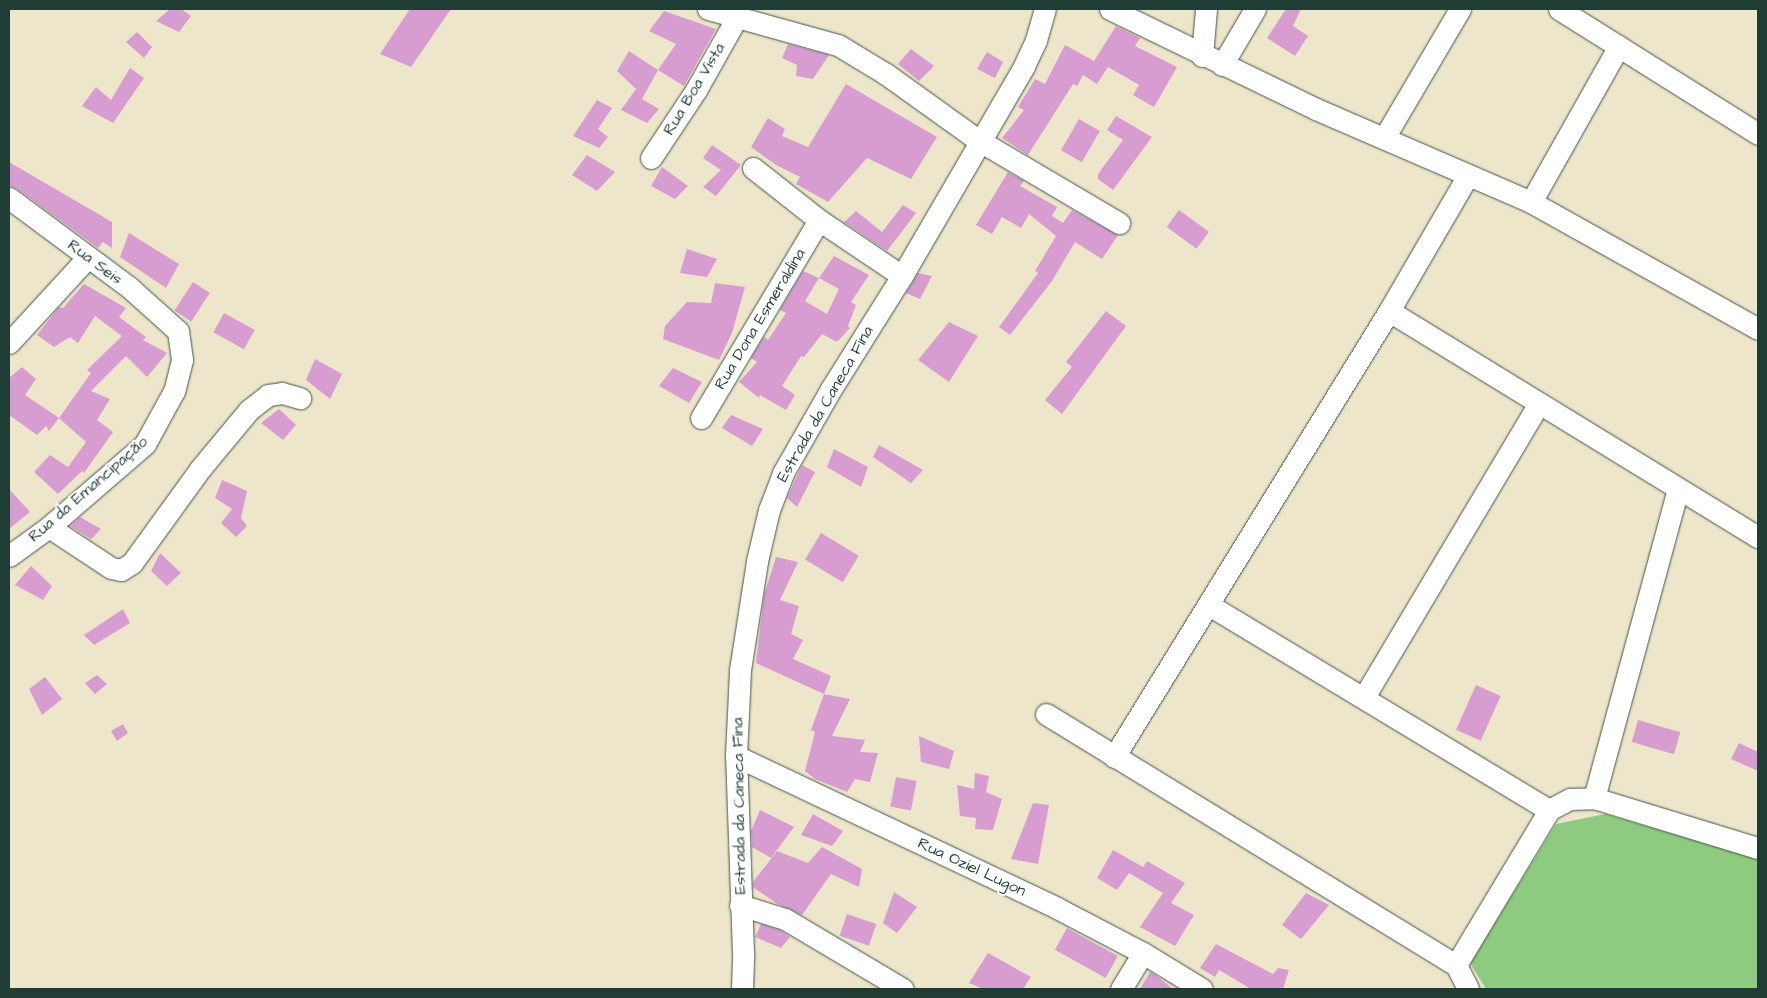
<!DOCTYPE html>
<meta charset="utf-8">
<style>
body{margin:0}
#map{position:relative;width:1767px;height:998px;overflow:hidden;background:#eee6ca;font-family:"Architects Daughter",sans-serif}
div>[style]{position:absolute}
.green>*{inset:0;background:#8eca7f}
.building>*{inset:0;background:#d79dd1;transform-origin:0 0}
.roads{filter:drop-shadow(0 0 1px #3e564a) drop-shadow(0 0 1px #3e564a)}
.minor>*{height:21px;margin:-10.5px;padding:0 10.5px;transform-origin:10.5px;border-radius:10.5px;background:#fff}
span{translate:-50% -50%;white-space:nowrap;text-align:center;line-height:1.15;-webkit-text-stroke:4px #fff;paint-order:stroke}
.street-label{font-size:16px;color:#1f3d34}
.frame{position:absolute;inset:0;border:10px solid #1f3d34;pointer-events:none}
</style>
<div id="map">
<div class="green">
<div style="clip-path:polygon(1605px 814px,1758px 859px,1758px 989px,1486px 989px,1470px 963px,1556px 824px)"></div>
</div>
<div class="building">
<div style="clip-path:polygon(170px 9px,181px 9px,191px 16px,179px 32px,156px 21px)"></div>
<div style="clip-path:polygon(410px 9px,451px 9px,411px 67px,380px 54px)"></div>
<div style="clip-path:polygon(1286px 9px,1301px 9px,1293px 26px,1308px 36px,1295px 56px,1267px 38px)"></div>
<div style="clip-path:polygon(664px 11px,716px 29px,684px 86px,658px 70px,676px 44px,649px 31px)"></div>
<div style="clip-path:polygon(1116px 26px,1140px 38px,1135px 46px,1177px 67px,1154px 107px,1133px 95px,1139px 85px,1108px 67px,1097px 84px,1083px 75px,1077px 86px,1073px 84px,1028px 155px,1002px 138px,1024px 110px,1018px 107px,1035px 79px,1045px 84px,1065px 45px,1094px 61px)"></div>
<div style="clip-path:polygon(137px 32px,152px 47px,144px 58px,126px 42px)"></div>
<div style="clip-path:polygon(788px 44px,829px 55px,813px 79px,796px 76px,797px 65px,782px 58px)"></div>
<div style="clip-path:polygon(911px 49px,934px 66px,919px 81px,898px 64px)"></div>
<div style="clip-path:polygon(629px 51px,658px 70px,642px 99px,659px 109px,647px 123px,621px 110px,636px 89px,617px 71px)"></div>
<div style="clip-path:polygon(987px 52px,1003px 62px,995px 78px,977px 69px)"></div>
<div style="clip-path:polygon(130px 68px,144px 78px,113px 123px,82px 106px,96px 87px,111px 100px)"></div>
<div style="clip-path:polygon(846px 84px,937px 137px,911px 179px,867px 158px,828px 202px,796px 184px,800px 177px,776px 165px,751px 147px,768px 118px,785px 129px,782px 136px,808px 147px)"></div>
<div style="clip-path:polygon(597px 100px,612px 108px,598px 129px,608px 137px,599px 148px,573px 136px)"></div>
<div style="clip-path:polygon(1116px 116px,1152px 137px,1113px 190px,1098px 179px,1098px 174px,1123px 140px,1107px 130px)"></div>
<div style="left:1079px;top:119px;width:24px;height:36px;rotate:30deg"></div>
<div style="clip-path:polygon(712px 145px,741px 165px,716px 196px,703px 187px,721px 170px,703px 158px)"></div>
<div style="clip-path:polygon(587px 155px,615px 172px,597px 191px,572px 175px)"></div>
<div style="clip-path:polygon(9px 162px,112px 222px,112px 248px,103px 242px,98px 248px,16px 188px,9px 186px)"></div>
<div style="clip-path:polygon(662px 167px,688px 186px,675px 199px,651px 186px)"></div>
<div style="clip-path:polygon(1008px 172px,1024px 181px,1020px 186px,1057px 207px,1052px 216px,1063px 223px,1072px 210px,1118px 235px,1102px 259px,1075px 242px,1052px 281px,1010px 335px,999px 327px,1038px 273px,1035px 271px,1056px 236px,1029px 214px,1021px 228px,1002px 217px,992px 234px,976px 225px)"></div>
<div style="clip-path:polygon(903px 205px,916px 213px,887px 251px,844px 222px,856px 211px,882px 232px)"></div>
<div style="left:1179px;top:210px;width:37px;height:21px;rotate:36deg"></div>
<div style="clip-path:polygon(129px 233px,179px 264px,166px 288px,120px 257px)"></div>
<div style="clip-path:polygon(687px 249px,717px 259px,707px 277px,680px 273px)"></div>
<div style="clip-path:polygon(evenodd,834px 256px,869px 275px,851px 302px,856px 305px,848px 326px,850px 328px,837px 342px,822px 334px,804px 357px,801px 356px,782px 386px,795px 395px,786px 410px,760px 395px,759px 398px,739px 382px,757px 362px,751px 358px,764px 337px,768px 340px,786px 313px,780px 310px,803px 271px,819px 278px,834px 256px,819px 278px,839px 289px,827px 314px,805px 301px,819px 278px)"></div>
<div style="clip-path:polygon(918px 273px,932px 276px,920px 299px,906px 293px)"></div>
<div style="left:193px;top:282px;width:20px;height:34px;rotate:33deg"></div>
<div style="clip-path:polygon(715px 283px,745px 287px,732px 333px,719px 360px,663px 339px,665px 326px,687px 302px,711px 303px)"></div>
<div style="clip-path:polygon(84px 284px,126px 308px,119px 317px,146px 337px,143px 340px,167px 353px,147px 377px,126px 356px,91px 391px,110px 399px,97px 420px,113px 432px,84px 473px,82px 471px,58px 494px,34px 472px,50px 455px,68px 467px,86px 442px,59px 418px,91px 373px,87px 370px,122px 336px,95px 316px,78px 343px,70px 337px,54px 347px,37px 335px,59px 307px,63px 308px)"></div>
<div style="clip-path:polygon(1106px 311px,1126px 326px,1062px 414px,1045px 400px,1072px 367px,1066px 362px)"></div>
<div style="left:224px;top:313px;width:35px;height:22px;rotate:29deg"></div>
<div style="clip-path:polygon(949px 322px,978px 336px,949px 382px,918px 360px)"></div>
<div style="clip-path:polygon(315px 359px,342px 374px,330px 399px,306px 380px)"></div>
<div style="clip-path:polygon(22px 367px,36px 379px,25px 395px,59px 418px,49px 431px,46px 426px,37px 435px,9px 415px,9px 378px)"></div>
<div style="clip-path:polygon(673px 368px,702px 382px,689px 403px,659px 386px)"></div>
<div style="clip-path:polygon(279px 409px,296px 425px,283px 440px,261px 423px)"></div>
<div style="clip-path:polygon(731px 415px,763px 429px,752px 446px,722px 428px)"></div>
<div style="clip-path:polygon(879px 445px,923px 470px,911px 483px,873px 457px)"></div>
<div style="clip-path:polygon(834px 449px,868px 467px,861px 487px,827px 467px)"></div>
<div style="clip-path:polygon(802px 465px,815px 472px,797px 507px,787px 498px)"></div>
<div style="clip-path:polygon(222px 480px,247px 491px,241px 518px,247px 526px,236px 537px,221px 523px,232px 509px,215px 498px)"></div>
<div style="clip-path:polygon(9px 489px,30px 512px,9px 529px)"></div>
<div style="clip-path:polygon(80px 517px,101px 529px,91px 539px,70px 526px)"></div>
<div style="left:821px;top:533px;width:44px;height:31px;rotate:31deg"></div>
<div style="clip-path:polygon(160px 553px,181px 573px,167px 586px,151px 571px)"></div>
<div style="clip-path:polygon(776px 557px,798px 562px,780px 600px,799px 606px,791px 634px,803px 640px,793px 659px,831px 676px,824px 694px,756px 663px,764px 595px)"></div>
<div style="clip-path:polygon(31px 566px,52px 586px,43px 600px,15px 585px)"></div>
<div style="clip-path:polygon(123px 609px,130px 623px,94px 645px,84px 635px)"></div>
<div style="clip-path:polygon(97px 675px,107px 684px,95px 694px,85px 683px)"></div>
<div style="clip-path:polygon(45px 677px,62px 699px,42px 715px,29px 689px)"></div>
<div style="left:1476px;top:685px;width:27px;height:49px;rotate:24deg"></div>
<div style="clip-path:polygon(824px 694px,850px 699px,832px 736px,865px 740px,860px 752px,878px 753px,870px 782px,855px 779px,847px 792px,815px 779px,805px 771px,815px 732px,811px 730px)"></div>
<div style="left:1638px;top:720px;width:44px;height:23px;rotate:16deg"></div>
<div style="clip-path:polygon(123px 724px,128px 733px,117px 741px,111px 731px)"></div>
<div style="clip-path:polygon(919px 736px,954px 751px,949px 769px,921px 762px)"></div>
<div style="clip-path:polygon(1739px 743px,1758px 752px,1758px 771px,1731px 759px)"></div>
<div style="clip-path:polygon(975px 773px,989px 776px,986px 792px,1002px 799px,993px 830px,975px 829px,976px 818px,960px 816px,957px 785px,974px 789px)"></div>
<div style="left:896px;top:777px;width:21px;height:30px;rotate:11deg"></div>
<div style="clip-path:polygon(1033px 803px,1049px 805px,1038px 864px,1011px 859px)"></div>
<div style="clip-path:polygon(760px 810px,794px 827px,771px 858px,752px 847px,751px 831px)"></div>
<div style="clip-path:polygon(813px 814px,843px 831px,832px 846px,801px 835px)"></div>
<div style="clip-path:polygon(822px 847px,862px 869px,859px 887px,831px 874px,802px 915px,776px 903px,753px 887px,753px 882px,777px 851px,808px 863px)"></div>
<div style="clip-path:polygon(1113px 850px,1143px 867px,1147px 861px,1185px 883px,1171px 903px,1194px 915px,1175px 946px,1140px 927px,1163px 893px,1129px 873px,1117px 890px,1097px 878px)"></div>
<div style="clip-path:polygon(894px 892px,917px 907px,897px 933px,883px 923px)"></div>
<div style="clip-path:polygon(1306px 893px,1329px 905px,1301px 939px,1282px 925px)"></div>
<div style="left:847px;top:914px;width:31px;height:23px;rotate:19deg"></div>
<div style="clip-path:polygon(761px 924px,780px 930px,790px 937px,781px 948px,755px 937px)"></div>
<div style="left:1067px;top:928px;width:58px;height:25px;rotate:29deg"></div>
<div style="clip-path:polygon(1216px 944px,1273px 974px,1278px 968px,1289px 970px,1283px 989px,1251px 989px,1219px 970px,1215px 977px,1200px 968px)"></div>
<div style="clip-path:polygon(988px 953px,1031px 977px,1023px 989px,983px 989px,969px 983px)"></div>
<div style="clip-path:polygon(1150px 972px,1154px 974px,1173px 989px,1140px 989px)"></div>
</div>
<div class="roads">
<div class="minor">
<div style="left:708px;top:9px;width:135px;rotate:15.5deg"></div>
<div style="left:838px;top:45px;width:56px;rotate:31.1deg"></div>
<div style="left:886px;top:74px;width:113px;rotate:35.7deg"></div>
<div style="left:978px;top:140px;width:164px;rotate:30.5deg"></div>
<div style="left:1110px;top:9px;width:229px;rotate:25.9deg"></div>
<div style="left:1316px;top:109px;width:234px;rotate:23.4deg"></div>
<div style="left:1531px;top:202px;width:260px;rotate:29.2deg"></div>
<div style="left:1559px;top:9px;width:235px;rotate:32.1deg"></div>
<div style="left:1202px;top:56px;width:47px;rotate:-85.1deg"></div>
<div style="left:1222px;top:65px;width:65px;rotate:-59.5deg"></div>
<div style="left:1384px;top:138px;width:150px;rotate:-59.5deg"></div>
<div style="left:651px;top:158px;width:82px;rotate:-56.5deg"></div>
<div style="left:696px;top:90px;width:81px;rotate:-60.6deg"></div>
<div style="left:753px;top:168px;width:84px;rotate:38.2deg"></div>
<div style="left:819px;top:220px;width:100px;rotate:34deg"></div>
<div style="left:9px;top:198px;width:151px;rotate:36.6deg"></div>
<div style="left:130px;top:288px;width:64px;rotate:41.9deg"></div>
<div style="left:178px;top:331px;width:29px;rotate:82deg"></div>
<div style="left:182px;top:360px;width:32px;rotate:104deg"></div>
<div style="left:174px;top:391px;width:60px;rotate:118.7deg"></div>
<div style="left:145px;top:444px;width:127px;rotate:139.2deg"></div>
<div style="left:49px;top:527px;width:49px;rotate:144.1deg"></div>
<div style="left:1531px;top:202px;width:179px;rotate:-60.6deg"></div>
<div style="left:1389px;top:311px;width:433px;rotate:31.5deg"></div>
<div style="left:9px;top:343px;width:117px;rotate:-47.4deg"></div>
<div style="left:701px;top:418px;width:230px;rotate:-59.2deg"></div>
<div style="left:49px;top:527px;width:74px;rotate:33.5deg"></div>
<div style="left:111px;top:568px;width:10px;rotate:11deg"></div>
<div style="left:121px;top:570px;width:13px;rotate:-32deg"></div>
<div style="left:132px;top:563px;width:116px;rotate:-54.1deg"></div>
<div style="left:200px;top:469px;width:77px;rotate:-50.3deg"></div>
<div style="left:249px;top:410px;width:24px;rotate:-38deg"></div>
<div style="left:268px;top:395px;width:14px;rotate:-8deg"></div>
<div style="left:282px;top:393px;width:19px;rotate:16deg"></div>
<div style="left:1209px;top:605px;width:397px;rotate:31.1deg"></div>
<div style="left:1364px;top:697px;width:342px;rotate:-59.2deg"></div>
<div style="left:1046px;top:714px;width:481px;rotate:31.5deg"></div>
<div style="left:1456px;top:965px;width:27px;rotate:63deg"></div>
<div style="left:736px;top:756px;width:355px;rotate:25.3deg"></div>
<div style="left:1057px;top:908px;width:97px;rotate:27.6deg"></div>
<div style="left:1143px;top:953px;width:69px;rotate:31.4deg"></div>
<div style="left:1114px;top:757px;width:524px;rotate:-58.34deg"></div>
<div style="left:1389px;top:311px;width:157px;rotate:-59.8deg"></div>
<div style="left:1594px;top:798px;width:171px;rotate:17deg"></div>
<div style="left:740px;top:905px;width:47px;rotate:17.3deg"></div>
<div style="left:785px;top:919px;width:137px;rotate:30.7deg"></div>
<div style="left:1456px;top:965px;width:181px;rotate:-59deg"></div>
<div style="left:1549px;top:810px;width:24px;rotate:-28deg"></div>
<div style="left:1570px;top:799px;width:24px;rotate:-2deg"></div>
<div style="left:1594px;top:798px;width:320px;rotate:-74.8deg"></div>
<div style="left:742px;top:989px;width:36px;rotate:-88deg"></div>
<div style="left:743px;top:953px;width:197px;rotate:-92deg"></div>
<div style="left:736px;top:756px;width:86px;rotate:-87.3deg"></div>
<div style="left:740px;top:670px;width:110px;rotate:-81.1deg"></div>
<div style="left:757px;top:561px;width:52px;rotate:-76.8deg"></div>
<div style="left:769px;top:510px;width:40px;rotate:-69deg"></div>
<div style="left:783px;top:473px;width:97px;rotate:-60.3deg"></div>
<div style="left:831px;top:389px;width:133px;rotate:-57.9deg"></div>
<div style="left:902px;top:276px;width:243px;rotate:-59.8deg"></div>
<div style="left:1024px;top:66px;width:29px;rotate:-65deg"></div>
<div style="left:1036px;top:40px;width:32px;rotate:-74deg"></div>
<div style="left:1121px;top:989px;width:42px;rotate:-58.6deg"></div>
</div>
</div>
<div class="street-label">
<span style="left:694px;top:89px;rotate:-59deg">Rua Boa Vista</span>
<span style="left:95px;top:262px;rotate:37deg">Rua Seis</span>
<span style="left:760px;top:319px;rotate:-59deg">Rua Dona Esmeraldina</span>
<span style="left:825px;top:404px;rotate:-60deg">Estrada da Caneca Fina</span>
<span style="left:88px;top:489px;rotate:-41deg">Rua da Emancipação</span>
<span style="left:739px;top:806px;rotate:-91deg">Estrada da Caneca Fina</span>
<span style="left:972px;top:867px;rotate:25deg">Rua Oziel Lugon</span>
</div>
<div class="frame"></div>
</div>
